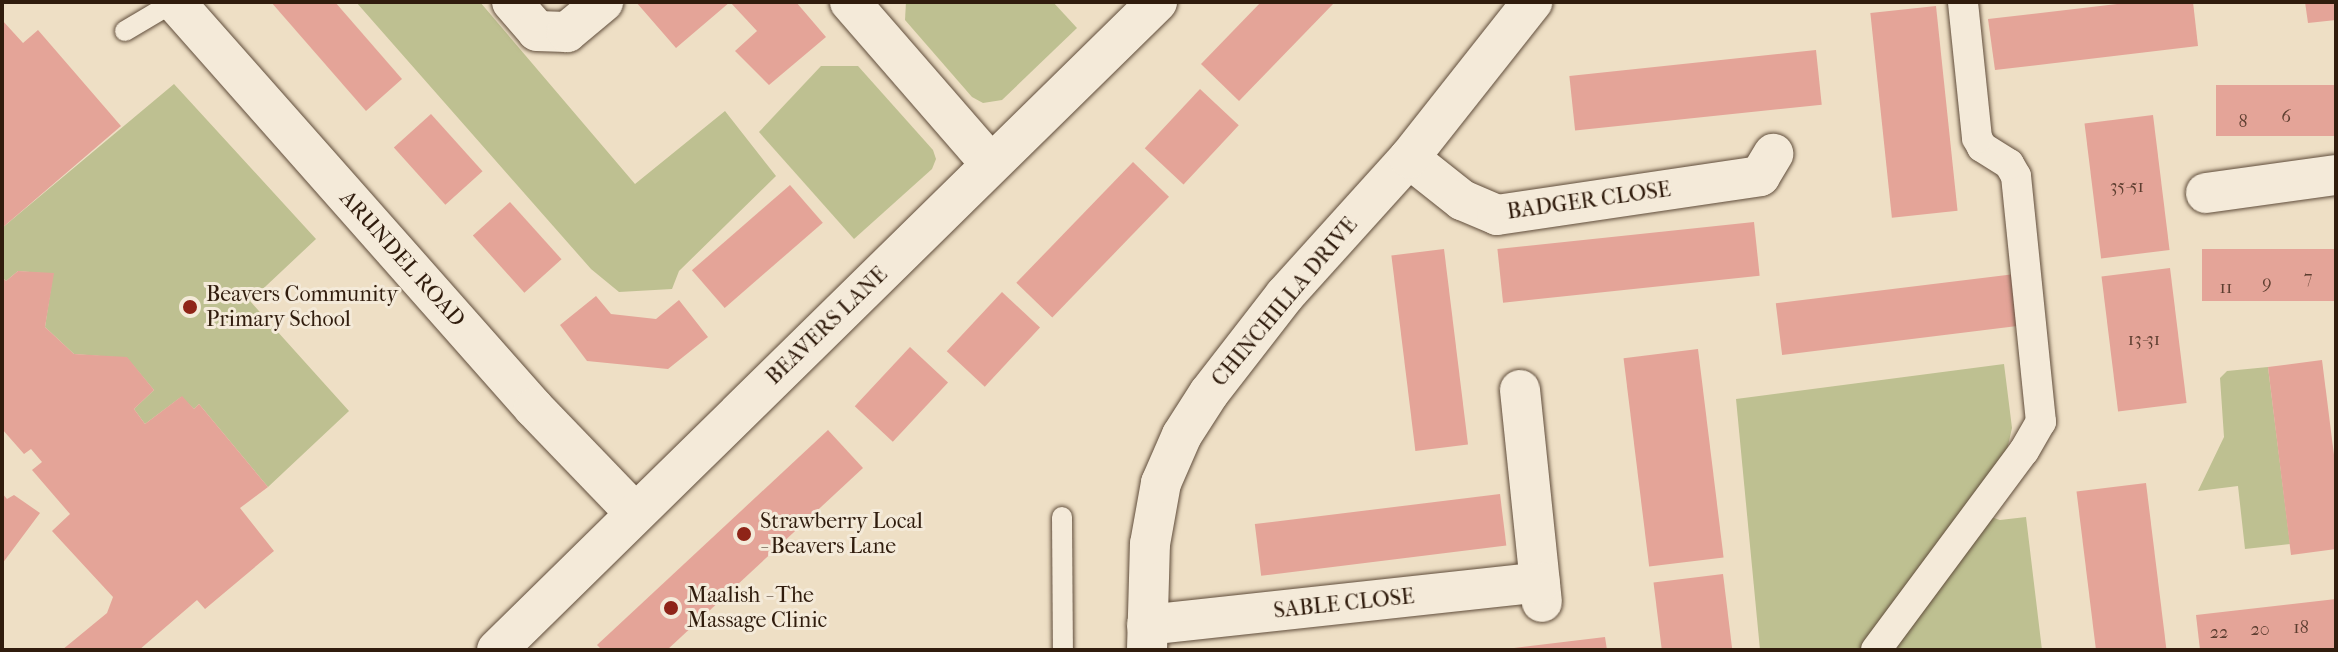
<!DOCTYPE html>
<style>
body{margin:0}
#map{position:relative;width:2338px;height:652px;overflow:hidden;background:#eedfc5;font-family:"IM FELL French Canon",serif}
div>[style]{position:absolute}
.green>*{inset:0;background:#bec091}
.building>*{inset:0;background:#e4a498;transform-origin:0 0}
.roads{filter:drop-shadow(0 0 2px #604d3b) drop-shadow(0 0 2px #604d3b)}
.service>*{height:20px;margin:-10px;padding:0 10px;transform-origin:10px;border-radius:10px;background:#f4ead9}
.pedestrian>*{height:30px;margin:-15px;padding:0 15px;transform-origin:15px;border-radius:15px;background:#f4ead9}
.minor>*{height:40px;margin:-20px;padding:0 20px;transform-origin:20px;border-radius:20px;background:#f4ead9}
.dots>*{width:22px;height:22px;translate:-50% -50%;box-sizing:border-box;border:4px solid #f4ead9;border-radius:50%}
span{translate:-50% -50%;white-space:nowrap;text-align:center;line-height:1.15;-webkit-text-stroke:6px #f4ead9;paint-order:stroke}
.number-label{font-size:18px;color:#5d3e30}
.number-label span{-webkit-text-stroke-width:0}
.street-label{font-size:22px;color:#301c0d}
.poi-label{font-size:22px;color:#301c0d}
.left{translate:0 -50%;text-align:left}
.frame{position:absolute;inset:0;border:4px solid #301c0d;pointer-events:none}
</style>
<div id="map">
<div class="green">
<div style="clip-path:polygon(356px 2px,480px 2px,635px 184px,725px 111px,776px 176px,679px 271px,672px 289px,619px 292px,591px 269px)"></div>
<div style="clip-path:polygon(906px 2px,1053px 2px,1077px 28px,1002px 100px,983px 103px,972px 97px,905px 20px)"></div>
<div style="clip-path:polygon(821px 66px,858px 66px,933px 150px,936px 159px,932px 169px,854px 239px,759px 132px)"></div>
<div style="clip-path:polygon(174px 84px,316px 239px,250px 301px,349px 411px,268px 487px,199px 404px,194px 409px,181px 397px,145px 424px,134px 409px,154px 390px,127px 358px,74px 354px,45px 327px,53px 274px,18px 271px,6px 281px,2px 277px,2px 228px)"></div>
<div style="clip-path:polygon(2004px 364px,2012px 428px,2007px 450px,1862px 650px,1760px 650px,1736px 399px)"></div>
<div style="clip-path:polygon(2268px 367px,2290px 544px,2245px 549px,2238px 486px,2198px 491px,2224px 437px,2220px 378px,2227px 371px)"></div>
<div style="clip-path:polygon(1988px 516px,2000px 520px,2026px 517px,2042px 650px,1900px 650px,1894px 644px)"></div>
</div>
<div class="building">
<div style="clip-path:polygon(271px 2px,335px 2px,402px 79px,366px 111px)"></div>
<div style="clip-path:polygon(636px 2px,796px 2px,826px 37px,769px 85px,735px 51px,757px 31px,730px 2px,676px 48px)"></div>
<div style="clip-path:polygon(1261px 2px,1335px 2px,1239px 101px,1201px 64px)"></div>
<div style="clip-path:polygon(2134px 2px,2193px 2px,2198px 46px,1995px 70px,1988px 19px)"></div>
<div style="clip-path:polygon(2305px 2px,2336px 2px,2336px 20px,2308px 23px)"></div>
<div style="left:1936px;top:6px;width:206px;height:66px;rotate:84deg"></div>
<div style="clip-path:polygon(2px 20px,23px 43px,38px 30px,121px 126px,2px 228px)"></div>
<div style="left:1816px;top:50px;width:55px;height:248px;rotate:84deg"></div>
<div style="left:2336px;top:85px;width:51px;height:120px;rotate:90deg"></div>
<div style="left:1200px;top:89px;width:53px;height:81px;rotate:43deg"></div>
<div style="left:431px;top:114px;width:77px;height:50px;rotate:48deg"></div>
<div style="left:2153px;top:115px;width:136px;height:69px;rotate:83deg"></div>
<div style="left:1133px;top:162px;width:50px;height:168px;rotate:44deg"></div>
<div style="left:790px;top:185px;width:50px;height:130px;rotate:49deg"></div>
<div style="left:510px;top:202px;width:77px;height:50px;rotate:48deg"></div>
<div style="left:1754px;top:222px;width:54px;height:258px;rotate:84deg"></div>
<div style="left:1444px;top:249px;width:197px;height:53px;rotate:83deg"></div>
<div style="left:2336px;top:249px;width:52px;height:134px;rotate:90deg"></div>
<div style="left:2170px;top:268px;width:136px;height:69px;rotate:83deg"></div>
<div style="clip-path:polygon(18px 271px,54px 273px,45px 327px,74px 354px,127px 357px,154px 390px,134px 409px,145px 424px,182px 396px,194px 409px,199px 404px,268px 487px,240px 508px,274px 551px,205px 609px,197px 600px,139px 650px,62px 650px,107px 613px,113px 597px,52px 531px,70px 514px,32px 470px,42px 462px,31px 449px,24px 454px,2px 429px,2px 277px,6px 281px)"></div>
<div style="left:2015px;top:274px;width:52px;height:241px;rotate:83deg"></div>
<div style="left:1002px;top:292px;width:52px;height:81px;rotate:43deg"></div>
<div style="clip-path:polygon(596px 296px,611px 314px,656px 319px,679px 300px,708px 337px,668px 369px,587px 361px,560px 325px)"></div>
<div style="left:910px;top:347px;width:52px;height:81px;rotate:43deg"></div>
<div style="left:1698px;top:349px;width:210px;height:75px;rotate:83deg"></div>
<div style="clip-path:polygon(2322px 360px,2336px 471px,2336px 549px,2291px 555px,2268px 367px)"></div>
<div style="clip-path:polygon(828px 430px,863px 468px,667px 650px,602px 650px,597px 645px)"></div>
<div style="left:2146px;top:483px;width:168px;height:70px;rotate:83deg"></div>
<div style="clip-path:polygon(2px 493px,7px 499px,14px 495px,40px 513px,2px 564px)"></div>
<div style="left:1500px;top:494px;width:52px;height:247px;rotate:83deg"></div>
<div style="left:1723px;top:574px;width:77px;height:70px;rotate:83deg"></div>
<div style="clip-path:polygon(2336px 599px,2336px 650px,2200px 650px,2196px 615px)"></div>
<div style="clip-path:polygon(1605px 637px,1607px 650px,1514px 650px,1514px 648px)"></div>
</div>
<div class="roads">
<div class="service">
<div style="left:125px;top:31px;width:57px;rotate:-30.6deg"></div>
<div style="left:1062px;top:517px;width:133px;rotate:89.6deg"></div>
</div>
<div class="pedestrian">
<div style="left:1876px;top:650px;width:248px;rotate:-53.4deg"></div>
<div style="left:2024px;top:451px;width:34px;rotate:-60deg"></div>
<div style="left:2041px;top:422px;width:247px;rotate:-95.8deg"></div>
<div style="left:2016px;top:176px;width:14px;rotate:-120deg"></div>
<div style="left:2009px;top:164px;width:32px;rotate:-148deg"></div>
<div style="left:1982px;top:147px;width:10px;rotate:-119deg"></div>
<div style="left:1977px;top:138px;width:137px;rotate:-95.9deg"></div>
</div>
<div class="minor">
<div style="left:175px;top:2px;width:542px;rotate:48.52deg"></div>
<div style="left:534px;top:408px;width:144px;rotate:46.1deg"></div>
<div style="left:512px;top:2px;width:38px;rotate:49deg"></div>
<div style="left:537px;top:31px;width:30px;rotate:2deg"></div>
<div style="left:567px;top:32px;width:47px;rotate:-39.8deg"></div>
<div style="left:850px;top:2px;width:213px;rotate:49deg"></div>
<div style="left:1409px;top:158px;width:68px;rotate:38.4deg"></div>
<div style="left:1462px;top:200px;width:38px;rotate:23deg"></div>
<div style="left:1497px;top:215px;width:266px;rotate:-8.4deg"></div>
<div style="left:1760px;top:176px;width:26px;rotate:-59deg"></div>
<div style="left:2206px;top:193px;width:131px;rotate:-7.9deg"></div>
<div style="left:1520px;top:390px;width:213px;rotate:84.1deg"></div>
<div style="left:1147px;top:625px;width:395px;rotate:-6.2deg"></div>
<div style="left:497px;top:650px;width:925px;rotate:-44.47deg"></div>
<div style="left:1147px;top:650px;width:106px;rotate:-88.4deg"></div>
<div style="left:1150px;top:544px;width:62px;rotate:-79.8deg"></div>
<div style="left:1161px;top:483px;width:52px;rotate:-66.4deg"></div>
<div style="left:1182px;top:435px;width:50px;rotate:-57.3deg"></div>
<div style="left:1209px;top:393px;width:124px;rotate:-52.2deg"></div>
<div style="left:1285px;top:295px;width:185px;rotate:-47.9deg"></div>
<div style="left:1409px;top:158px;width:199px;rotate:-51.7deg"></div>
</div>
</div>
<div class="dots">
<div style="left:190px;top:307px;background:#8f2418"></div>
<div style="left:744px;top:534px;background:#8f2418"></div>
<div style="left:671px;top:608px;background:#8f2418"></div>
</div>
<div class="number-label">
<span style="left:2286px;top:117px">6</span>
<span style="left:2243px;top:122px">8</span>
<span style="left:2127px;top:187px">35-51</span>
<span style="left:2308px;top:278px">7</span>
<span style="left:2267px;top:283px">9</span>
<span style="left:2226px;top:288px">11</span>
<span style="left:2144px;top:340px">13-31</span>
<span style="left:2301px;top:628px">18</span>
<span style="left:2260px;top:630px">20</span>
<span style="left:2219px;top:633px">22</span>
</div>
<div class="street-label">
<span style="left:1589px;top:201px;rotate:-8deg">BADGER CLOSE</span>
<span style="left:402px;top:259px;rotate:48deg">ARUNDEL ROAD</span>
<span style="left:1285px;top:302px;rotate:-50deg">CHINCHILLA DRIVE</span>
<span style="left:827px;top:326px;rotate:-44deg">BEAVERS LANE</span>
<span style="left:1344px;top:604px;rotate:-6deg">SABLE CLOSE</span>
</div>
<div class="poi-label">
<span class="left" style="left:206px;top:307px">Beavers Community<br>Primary School</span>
<span class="left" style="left:760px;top:534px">Strawberry Local<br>- Beavers Lane</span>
<span class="left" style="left:687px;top:608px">Maalish - The<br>Massage Clinic</span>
</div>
<div class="frame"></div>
</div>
